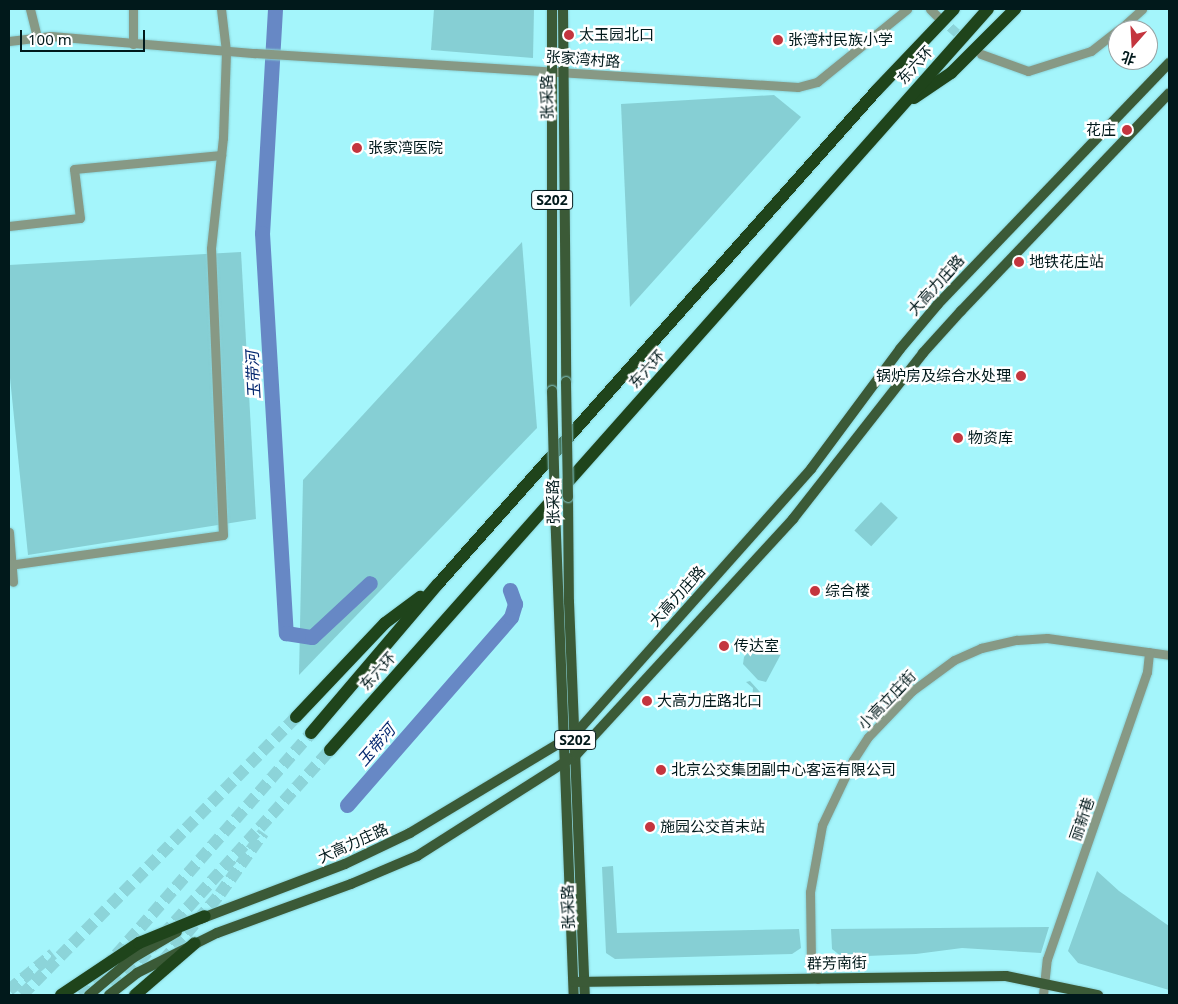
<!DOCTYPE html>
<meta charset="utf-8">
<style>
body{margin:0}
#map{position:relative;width:1178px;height:1004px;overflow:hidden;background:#a4f5fb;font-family:"Noto Sans","Noto Sans SC",sans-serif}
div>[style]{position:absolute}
.green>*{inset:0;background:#86cfd4;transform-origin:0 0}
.river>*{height:15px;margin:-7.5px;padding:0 7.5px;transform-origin:7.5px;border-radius:7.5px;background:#6788c5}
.minor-tunnel>*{height:9px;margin-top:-4.5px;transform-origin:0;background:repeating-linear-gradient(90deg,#8cd4d9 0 9px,transparent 0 13.5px)}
.highway-tunnel>*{height:12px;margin-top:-6px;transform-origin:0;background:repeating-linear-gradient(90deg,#8cd4d9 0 12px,transparent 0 18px)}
.roads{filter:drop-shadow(0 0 1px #8ad2d7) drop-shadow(0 0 1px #8ad2d7)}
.minor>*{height:9px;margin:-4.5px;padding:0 4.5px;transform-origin:4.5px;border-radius:4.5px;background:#879985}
.major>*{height:10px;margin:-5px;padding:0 5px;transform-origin:5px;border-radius:5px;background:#3b5a37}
.highway>*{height:12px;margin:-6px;padding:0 6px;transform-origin:6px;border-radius:6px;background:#1f441b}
.bridges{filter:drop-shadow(0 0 1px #8ad2d7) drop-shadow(0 0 1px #8ad2d7)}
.major-bridge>*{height:10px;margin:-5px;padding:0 5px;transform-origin:5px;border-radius:5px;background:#3b5a37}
.dots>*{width:14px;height:14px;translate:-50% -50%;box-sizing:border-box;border:2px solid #fff;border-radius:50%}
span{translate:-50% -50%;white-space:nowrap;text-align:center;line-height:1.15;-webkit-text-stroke:5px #fff;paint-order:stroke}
.shield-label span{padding:1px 4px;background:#fff;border:1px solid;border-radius:4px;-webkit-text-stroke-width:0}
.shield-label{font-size:14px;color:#01191b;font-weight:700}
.poi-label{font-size:15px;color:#01191b}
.left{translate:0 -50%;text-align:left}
.right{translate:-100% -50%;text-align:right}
.street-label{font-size:15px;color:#01191b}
.water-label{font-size:16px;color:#062970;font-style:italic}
.frame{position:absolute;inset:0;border:10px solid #01191b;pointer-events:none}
.north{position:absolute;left:1108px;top:20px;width:50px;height:50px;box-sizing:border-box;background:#fff;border:1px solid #99a3a4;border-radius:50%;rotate:199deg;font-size:14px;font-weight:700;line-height:20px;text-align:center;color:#01191b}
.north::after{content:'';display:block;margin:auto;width:18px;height:22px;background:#c4353e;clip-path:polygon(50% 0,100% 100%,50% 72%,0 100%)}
.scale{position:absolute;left:20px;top:30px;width:125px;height:22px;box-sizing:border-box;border:2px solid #01191b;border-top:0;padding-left:6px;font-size:15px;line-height:18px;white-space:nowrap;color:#01191b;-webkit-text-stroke:4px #fff;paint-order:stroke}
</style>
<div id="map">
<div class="green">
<div style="clip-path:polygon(434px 9px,534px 9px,533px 58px,431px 50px)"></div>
<div style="clip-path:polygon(774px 95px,801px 117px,630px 307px,621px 104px)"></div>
<div style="clip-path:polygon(522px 242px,537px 428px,299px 675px,303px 480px)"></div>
<div style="clip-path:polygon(241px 252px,256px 519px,28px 555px,9px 368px,9px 265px)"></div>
<div style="left:881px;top:502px;width:23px;height:39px;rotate:43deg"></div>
<div style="clip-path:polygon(757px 643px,769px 644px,781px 654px,766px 682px,758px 680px,743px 664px,744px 657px)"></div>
<div style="clip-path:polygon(750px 681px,760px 692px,757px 706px,752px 701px,753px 688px,746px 682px)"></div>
<div style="clip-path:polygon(613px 866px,617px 933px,799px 929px,801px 948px,792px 954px,615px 959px,606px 953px,602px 867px)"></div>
<div style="clip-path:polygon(1097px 871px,1119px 891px,1169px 926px,1169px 990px,1078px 963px,1068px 951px)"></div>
<div style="clip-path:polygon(1049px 927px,1041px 953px,962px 948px,916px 954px,842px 957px,832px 949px,831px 929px)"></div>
</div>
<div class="river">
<div style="left:275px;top:9px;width:224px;rotate:93.3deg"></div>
<div style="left:262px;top:233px;width:401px;rotate:86.6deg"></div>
<div style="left:286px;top:633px;width:26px;rotate:9deg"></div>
<div style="left:312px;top:637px;width:79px;rotate:-43deg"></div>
<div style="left:347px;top:805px;width:249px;rotate:-48.9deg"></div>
<div style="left:511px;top:617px;width:14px;rotate:-73deg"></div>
<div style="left:515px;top:604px;width:15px;rotate:-110deg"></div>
</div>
<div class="minor-tunnel">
<div style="left:940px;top:18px;width:52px;rotate:41.1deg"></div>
</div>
<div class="highway-tunnel">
<div style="left:163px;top:961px;width:88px;rotate:-49.6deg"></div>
<div style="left:220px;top:894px;width:75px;rotate:-54.8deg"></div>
<div style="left:115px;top:988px;width:321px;rotate:-47.9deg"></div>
<div style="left:9px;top:990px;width:57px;rotate:-39.3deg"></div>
<div style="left:22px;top:995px;width:390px;rotate:-45.4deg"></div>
<div style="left:81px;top:995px;width:349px;rotate:-48.7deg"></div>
</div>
<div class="roads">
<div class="minor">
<div style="left:30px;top:9px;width:30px;rotate:76deg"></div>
<div style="left:930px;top:9px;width:11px;rotate:45deg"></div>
<div style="left:1119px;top:30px;width:31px;rotate:-42deg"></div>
<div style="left:9px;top:41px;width:42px;rotate:-6.8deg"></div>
<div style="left:51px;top:36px;width:205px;rotate:4.8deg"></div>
<div style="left:255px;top:53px;width:544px;rotate:3.58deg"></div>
<div style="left:798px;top:87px;width:20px;rotate:-15deg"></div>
<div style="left:817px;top:82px;width:116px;rotate:-39deg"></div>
<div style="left:133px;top:44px;width:35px;rotate:-90deg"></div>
<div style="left:981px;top:54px;width:50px;rotate:19.9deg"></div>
<div style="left:1028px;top:71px;width:66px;rotate:-17.6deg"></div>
<div style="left:1091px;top:51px;width:34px;rotate:-38deg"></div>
<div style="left:9px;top:226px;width:71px;rotate:-6.4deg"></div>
<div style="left:80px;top:218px;width:49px;rotate:-97deg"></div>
<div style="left:74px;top:169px;width:148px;rotate:-5.4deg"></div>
<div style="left:9px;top:532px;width:50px;rotate:85.4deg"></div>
<div style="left:9px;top:565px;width:216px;rotate:-8deg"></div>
<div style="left:223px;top:535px;width:287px;rotate:-92.4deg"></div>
<div style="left:211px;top:248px;width:111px;rotate:-83.8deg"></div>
<div style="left:223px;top:138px;width:87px;rotate:-88deg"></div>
<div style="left:226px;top:51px;width:42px;rotate:-96.8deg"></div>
<div style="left:818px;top:979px;width:17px;rotate:-114deg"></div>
<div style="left:811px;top:963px;width:71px;rotate:-90.8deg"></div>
<div style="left:810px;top:892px;width:68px;rotate:-79.8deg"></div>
<div style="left:822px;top:825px;width:72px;rotate:-64.5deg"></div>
<div style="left:853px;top:760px;width:27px;rotate:-57deg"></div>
<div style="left:868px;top:737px;width:64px;rotate:-46.3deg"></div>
<div style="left:912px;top:691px;width:52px;rotate:-36.4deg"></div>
<div style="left:954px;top:660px;width:30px;rotate:-24deg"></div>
<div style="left:981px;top:648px;width:37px;rotate:-13deg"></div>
<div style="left:1017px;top:640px;width:30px;rotate:-4deg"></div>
<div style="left:1047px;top:638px;width:123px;rotate:7.9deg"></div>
<div style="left:1043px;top:995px;width:36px;rotate:-84deg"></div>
<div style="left:1047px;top:959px;width:304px;rotate:-70.8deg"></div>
<div style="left:1147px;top:672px;width:20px;rotate:-84deg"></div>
</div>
<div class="major">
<div style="left:552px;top:9px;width:382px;rotate:90deg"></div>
<div style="left:563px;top:9px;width:373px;rotate:89.5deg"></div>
<div style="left:568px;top:497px;width:105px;rotate:89.5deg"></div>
<div style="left:569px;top:602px;width:393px;rotate:87.7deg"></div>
<div style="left:555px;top:509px;width:486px;rotate:87.8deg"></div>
<div style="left:200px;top:919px;width:155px;rotate:-20.8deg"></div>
<div style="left:345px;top:864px;width:72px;rotate:-25.5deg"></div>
<div style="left:410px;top:833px;width:192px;rotate:-31deg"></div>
<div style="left:575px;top:734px;width:355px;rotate:-48.3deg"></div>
<div style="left:811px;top:469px;width:149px;rotate:-53.4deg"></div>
<div style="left:900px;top:349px;width:59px;rotate:-49.8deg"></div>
<div style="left:938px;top:304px;width:334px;rotate:-46.2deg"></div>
<div style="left:574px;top:982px;width:432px;rotate:-0.8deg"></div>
<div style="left:1006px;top:976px;width:94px;rotate:11.7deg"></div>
<div style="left:89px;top:995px;width:57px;rotate:-40.1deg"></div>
<div style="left:133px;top:958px;width:51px;rotate:-30.6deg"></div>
<div style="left:109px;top:995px;width:36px;rotate:-38deg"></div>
<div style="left:137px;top:973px;width:89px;rotate:-26.6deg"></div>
<div style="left:217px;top:933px;width:143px;rotate:-20.1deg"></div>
<div style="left:351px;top:884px;width:72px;rotate:-23deg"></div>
<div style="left:417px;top:856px;width:188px;rotate:-32.4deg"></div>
<div style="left:576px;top:755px;width:321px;rotate:-47.4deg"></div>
<div style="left:793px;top:519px;width:211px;rotate:-51.9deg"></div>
<div style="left:923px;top:353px;width:57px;rotate:-47.9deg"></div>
<div style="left:961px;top:311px;width:301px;rotate:-46.3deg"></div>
</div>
<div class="highway">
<div style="left:914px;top:98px;width:45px;rotate:-34deg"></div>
<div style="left:951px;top:73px;width:91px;rotate:-45deg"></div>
<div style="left:296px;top:717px;width:129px;rotate:-46.6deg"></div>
<div style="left:385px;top:623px;width:44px;rotate:-36.6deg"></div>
<div style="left:311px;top:733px;width:196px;rotate:-49.6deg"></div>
<div style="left:438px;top:584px;width:659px;rotate:-48.38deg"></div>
<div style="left:876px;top:91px;width:113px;rotate:-46.4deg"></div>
<div style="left:330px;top:750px;width:991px;rotate:-48.4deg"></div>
<div style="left:61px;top:995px;width:94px;rotate:-33.7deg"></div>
<div style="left:139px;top:943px;width:71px;rotate:-22.2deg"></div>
<div style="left:135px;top:995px;width:79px;rotate:-40.9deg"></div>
</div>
</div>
<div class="bridges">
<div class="major-bridge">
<div style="left:566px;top:382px;width:115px;rotate:89deg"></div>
<div style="left:552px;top:391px;width:118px;rotate:88.5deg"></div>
</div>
</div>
<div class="dots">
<div style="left:569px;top:35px;background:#c4353e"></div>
<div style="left:778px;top:40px;background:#c4353e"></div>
<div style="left:1127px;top:130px;background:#c4353e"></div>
<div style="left:357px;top:148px;background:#c4353e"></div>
<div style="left:1019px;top:262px;background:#c4353e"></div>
<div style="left:1021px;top:376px;background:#c4353e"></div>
<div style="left:958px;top:438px;background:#c4353e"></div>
<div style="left:815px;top:591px;background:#c4353e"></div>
<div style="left:724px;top:646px;background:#c4353e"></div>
<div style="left:647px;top:701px;background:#c4353e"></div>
<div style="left:661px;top:770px;background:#c4353e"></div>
<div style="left:650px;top:827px;background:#c4353e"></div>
</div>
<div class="shield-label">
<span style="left:552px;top:200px">S202</span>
<span style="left:575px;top:740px">S202</span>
</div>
<div class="poi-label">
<span class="left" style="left:579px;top:35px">太玉园北口</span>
<span class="left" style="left:788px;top:40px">张湾村民族小学</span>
<span class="right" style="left:1116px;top:130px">花庄</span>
<span class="left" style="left:368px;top:148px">张家湾医院</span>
<span class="left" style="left:1029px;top:262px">地铁花庄站</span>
<span class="right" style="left:1011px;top:376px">锅炉房及综合水处理</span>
<span class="left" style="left:968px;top:438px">物资库</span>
<span class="left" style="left:825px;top:591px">综合楼</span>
<span class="left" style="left:734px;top:646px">传达室</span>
<span class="left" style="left:657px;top:701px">大高力庄路北口</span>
<span class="left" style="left:671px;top:770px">北京公交集团副中心客运有限公司</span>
<span class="left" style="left:660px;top:827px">施园公交首末站</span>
</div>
<div class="street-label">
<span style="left:583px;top:59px;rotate:4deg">张家湾村路</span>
<span style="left:915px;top:65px;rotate:-48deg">东六环</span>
<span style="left:547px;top:97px;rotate:-91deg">张采路</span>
<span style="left:936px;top:285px;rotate:-48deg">大高力庄路</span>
<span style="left:647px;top:369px;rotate:-48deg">东六环</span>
<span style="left:553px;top:502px;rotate:-91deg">张采路</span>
<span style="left:677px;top:596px;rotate:-48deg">大高力庄路</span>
<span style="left:378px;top:671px;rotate:-48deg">东六环</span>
<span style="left:887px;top:700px;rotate:-46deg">小高立庄街</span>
<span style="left:1082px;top:819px;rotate:-71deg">丽新巷</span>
<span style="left:353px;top:843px;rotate:-24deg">大高力庄路</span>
<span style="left:568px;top:907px;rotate:-92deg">张采路</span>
<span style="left:837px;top:963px;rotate:-1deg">群芳南街</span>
</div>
<div class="water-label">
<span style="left:253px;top:375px;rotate:-93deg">玉带河</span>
<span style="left:376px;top:745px;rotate:-49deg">玉带河</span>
</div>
<div class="frame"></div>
<div class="north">北</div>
<div class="scale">100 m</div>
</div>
